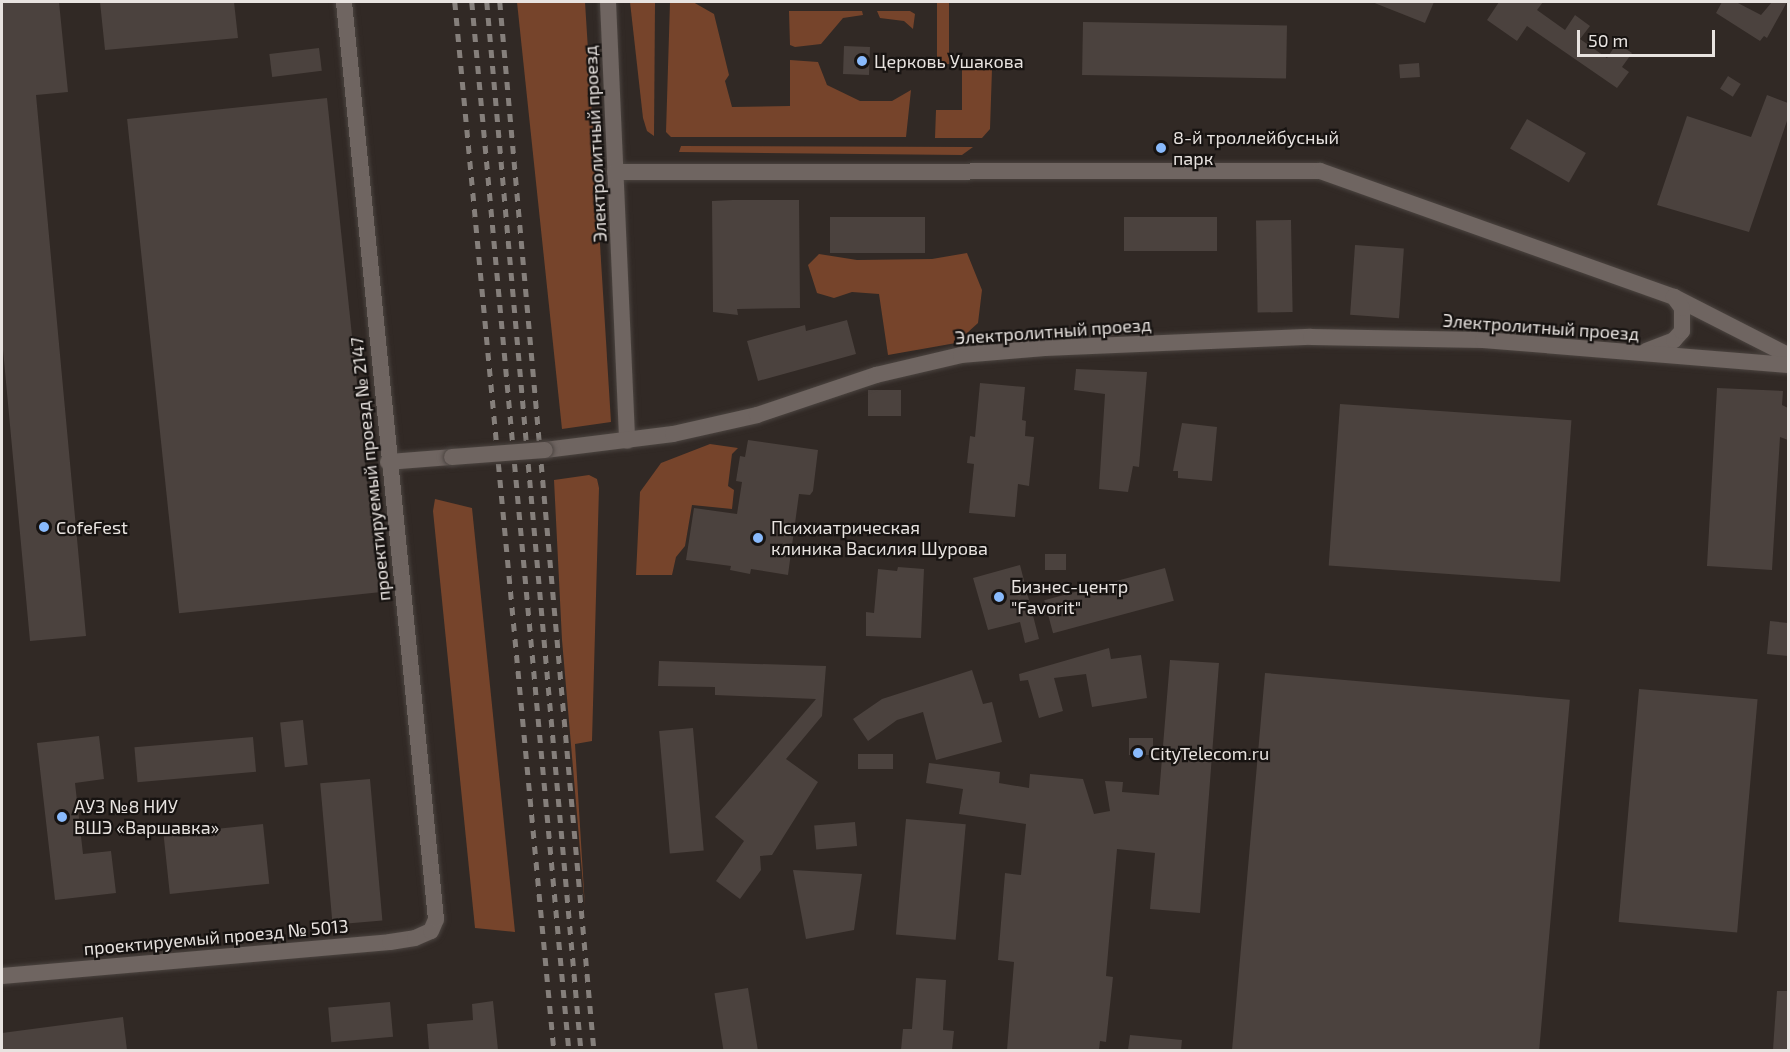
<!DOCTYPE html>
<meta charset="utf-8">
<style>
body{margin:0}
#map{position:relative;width:1790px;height:1052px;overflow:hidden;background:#312925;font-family:"Exo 2",sans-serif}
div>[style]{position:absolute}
.green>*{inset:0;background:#76442b;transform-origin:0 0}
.building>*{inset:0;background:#4b423e;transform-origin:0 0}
.roads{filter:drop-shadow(0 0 2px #4b4440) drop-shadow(0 0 2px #4b4440)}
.tertiary>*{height:16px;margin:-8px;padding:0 8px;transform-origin:8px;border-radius:8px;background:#6f6561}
.rail>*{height:4.5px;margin-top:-2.25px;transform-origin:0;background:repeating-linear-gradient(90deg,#857f7b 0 8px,transparent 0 16px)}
.bridges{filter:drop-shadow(0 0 2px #4b4440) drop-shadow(0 0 2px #4b4440)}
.tertiary-bridge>*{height:16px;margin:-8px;padding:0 8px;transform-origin:8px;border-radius:8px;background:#6f6561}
.dots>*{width:16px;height:16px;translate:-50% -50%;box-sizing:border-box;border:3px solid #171311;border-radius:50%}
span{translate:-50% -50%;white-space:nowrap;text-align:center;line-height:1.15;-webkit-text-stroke:4.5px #171311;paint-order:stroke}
.poi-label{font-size:18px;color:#e8e3e0}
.left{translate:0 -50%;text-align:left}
.street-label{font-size:18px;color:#e8e3e0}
.frame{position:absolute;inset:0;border:3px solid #e8e3e0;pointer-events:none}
.scale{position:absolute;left:1577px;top:30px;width:138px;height:27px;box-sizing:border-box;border:3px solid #e8e3e0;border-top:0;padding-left:8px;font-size:18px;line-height:21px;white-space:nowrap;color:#e8e3e0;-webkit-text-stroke:4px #171311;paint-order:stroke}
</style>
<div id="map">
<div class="green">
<div style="clip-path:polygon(517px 2px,585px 2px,611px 422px,562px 429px)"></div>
<div style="clip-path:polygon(630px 2px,655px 2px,654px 136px,647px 131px,643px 118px)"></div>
<div style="clip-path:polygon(670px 2px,693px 2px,714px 14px,729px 75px,725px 81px,732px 107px,790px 106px,790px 60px,818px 62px,827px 85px,860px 101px,892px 101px,911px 90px,906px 137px,671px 137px,666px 132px)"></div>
<div style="left:937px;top:2px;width:12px;height:62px"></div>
<div style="clip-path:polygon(789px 11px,862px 11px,863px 15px,843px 18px,821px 44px,795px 47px,790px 45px)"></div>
<div style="clip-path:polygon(877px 11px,910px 11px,915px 14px,913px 29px,904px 21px,880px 18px)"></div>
<div style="clip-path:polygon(962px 67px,992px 69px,990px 129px,982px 138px,935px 138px,936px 110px,962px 110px)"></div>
<div style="clip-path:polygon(681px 146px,973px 147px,962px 155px,679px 152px)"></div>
<div style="clip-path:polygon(967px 253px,982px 290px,978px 323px,956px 343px,888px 355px,879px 294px,852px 292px,834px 298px,817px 293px,808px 265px,819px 254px,857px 260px,932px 259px)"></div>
<div style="clip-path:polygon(710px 444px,738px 448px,732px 454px,728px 486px,734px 490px,732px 509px,692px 505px,685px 546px,676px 557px,672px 575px,636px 575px,640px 492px,661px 463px)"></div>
<div style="clip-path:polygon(589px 475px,597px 479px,599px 488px,592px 741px,575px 744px,585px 908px,562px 640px,554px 480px)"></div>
<div style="clip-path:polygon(435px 499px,472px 508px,515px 932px,475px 928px,433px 511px)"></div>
</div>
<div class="building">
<div style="clip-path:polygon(2px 2px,59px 2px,68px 92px,36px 95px,86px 636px,30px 641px,2px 339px)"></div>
<div style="clip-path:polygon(100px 2px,234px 2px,238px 38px,105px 50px)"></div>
<div style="clip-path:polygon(1372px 2px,1434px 2px,1425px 23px)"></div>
<div style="clip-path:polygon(1499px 2px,1543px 2px,1537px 10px,1565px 30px,1575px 15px,1590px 26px,1580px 39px,1607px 58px,1617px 43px,1632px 53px,1622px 67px,1629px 72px,1617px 88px,1527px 26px,1517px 41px,1487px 20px)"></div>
<div style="clip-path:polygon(1722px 2px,1736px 2px,1761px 15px,1772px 2px,1787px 2px,1767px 38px,1764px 36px,1760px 41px,1716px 13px)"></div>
<div style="left:1083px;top:22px;width:204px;height:53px;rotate:1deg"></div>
<div style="left:844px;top:46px;width:26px;height:28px;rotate:2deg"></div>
<div style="left:319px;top:48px;width:23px;height:50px;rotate:83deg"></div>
<div style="left:1419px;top:63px;width:14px;height:20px;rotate:86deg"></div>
<div style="left:1728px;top:76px;width:15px;height:15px;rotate:32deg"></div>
<div style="clip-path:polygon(1767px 95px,1788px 103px,1788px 118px,1749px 232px,1657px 205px,1687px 116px,1751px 137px)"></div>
<div style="left:327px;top:98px;width:497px;height:201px;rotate:84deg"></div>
<div style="left:1527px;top:119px;width:68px;height:34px;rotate:30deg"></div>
<div style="clip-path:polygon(733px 200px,799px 200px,800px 308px,737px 309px,738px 315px,713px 312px,712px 201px)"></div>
<div style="left:830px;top:217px;width:95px;height:36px"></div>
<div style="left:1217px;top:217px;width:34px;height:93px;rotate:90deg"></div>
<div style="left:1291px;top:220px;width:92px;height:35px;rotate:89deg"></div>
<div style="left:1355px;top:245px;width:49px;height:70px;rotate:4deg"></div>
<div style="clip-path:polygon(847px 320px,856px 354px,758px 381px,747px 341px,805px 325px,806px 331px)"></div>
<div style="clip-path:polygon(1076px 369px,1147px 372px,1139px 467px,1133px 466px,1128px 492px,1099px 489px,1105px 394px,1074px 390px)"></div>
<div style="clip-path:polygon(980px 383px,1025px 387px,1022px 420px,1026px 421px,1025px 436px,1034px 437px,1029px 486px,1018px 484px,1015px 517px,969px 513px,974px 464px,967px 463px,970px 436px,975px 437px)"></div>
<div style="clip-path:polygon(1717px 388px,1783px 391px,1782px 405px,1788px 408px,1788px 440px,1780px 437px,1772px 570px,1707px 566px)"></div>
<div style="left:868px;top:390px;width:33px;height:26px"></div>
<div style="left:1340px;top:404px;width:232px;height:162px;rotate:4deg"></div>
<div style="clip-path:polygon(1182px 423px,1217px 427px,1212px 481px,1178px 478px,1178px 471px,1173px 471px)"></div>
<div style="clip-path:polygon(748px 440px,818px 450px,813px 491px,810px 495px,799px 494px,788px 575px,751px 569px,750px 574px,730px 570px,731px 566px,686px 560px,694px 508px,737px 514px,742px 482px,736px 481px,740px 456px,745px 457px)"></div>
<div style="left:1045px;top:554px;width:21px;height:16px"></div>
<div style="clip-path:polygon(1020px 565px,1039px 639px,1025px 643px,1020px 622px,988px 630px,973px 578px)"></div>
<div style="clip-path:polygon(898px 567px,924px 569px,921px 638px,866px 636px,866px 612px,874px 613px,878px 569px,897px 571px)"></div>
<div style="left:1165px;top:568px;width:34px;height:125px;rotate:75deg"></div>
<div style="clip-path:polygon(1770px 621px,1788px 623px,1788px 656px,1767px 654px)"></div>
<div style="clip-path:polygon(1109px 648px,1111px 659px,1141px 655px,1147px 698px,1092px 707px,1086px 674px,1054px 678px,1063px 711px,1039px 718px,1028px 680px,1020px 681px,1019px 674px)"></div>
<div style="clip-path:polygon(1170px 660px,1219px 663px,1200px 913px,1150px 909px,1155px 853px,1117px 849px,1106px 976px,1113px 977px,1106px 1042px,1100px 1041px,1099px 1050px,1007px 1050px,1014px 962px,998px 960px,1005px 873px,1021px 875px,1026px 824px,959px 814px,963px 789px,926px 783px,929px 763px,1000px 772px,999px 783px,1029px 788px,1030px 774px,1083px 779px,1094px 814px,1110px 811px,1105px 781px,1123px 782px,1122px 792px,1159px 795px)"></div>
<div style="clip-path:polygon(659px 661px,826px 666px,822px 716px,786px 759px,818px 782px,772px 855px,760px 856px,761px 870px,740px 899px,716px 881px,744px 841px,715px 817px,816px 699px,715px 695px,715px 687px,658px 686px)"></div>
<div style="clip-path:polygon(972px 670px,983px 704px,992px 702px,1002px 742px,936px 760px,923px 712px,897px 720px,868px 741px,853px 719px,882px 699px)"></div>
<div style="left:1265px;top:673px;width:306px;height:379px;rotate:5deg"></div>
<div style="left:1639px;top:689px;width:119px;height:234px;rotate:5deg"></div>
<div style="left:303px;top:720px;width:45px;height:23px;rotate:84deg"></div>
<div style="left:693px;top:728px;width:123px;height:34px;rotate:85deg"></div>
<div style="clip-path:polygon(99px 736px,104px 779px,75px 783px,83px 854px,111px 851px,116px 893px,55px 900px,37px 743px)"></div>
<div style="left:253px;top:737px;width:35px;height:119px;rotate:85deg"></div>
<div style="left:1129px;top:738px;width:24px;height:17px"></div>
<div style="left:893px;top:754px;width:15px;height:35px;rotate:90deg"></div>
<div style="left:370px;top:779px;width:142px;height:50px;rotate:85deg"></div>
<div style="left:906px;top:819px;width:60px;height:116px;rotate:5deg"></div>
<div style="left:855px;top:822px;width:24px;height:41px;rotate:85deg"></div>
<div style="left:263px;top:824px;width:60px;height:100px;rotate:84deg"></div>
<div style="clip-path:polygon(793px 870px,862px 874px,854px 930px,806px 939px)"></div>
<div style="clip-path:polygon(916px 978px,946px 980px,943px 1030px,954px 1031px,952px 1050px,901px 1050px,903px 1029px,912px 1029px)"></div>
<div style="left:748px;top:988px;width:63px;height:34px;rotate:81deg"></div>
<div style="clip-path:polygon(1777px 991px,1788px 991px,1788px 1050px,1773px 1050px)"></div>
<div style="clip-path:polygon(493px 1001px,498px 1050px,429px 1050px,427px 1024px,473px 1020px,472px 1004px)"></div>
<div style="left:390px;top:1002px;width:35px;height:62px;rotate:85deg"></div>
<div style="clip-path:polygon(123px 1017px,127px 1050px,2px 1050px,2px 1033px)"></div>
<div style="clip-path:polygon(1130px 1035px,1182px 1040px,1181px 1050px,1128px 1050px)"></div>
</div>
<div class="roads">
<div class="tertiary">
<div style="left:608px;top:2px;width:439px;rotate:87.5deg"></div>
<div style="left:615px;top:172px;width:705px;rotate:-0.08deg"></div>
<div style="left:1320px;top:171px;width:376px;rotate:19.6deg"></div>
<div style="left:1674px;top:297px;width:128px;rotate:27deg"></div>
<div style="left:1646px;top:351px;width:30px;rotate:-21deg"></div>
<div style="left:1674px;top:340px;width:12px;rotate:-48deg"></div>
<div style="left:1682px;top:331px;width:23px;rotate:-90deg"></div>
<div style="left:1682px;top:308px;width:14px;rotate:-126deg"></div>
<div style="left:545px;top:450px;width:129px;rotate:-7.1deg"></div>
<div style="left:673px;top:434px;width:86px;rotate:-12.7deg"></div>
<div style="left:757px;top:415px;width:126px;rotate:-18.6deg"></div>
<div style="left:876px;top:375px;width:87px;rotate:-13.2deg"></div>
<div style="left:961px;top:355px;width:84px;rotate:-4.8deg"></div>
<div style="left:1045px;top:348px;width:266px;rotate:-2.4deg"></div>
<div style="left:1311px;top:337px;width:172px;rotate:1deg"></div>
<div style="left:1483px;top:340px;width:306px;rotate:4.7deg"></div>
<div style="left:388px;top:462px;width:64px;rotate:-4.5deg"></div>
<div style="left:2px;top:976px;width:389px;rotate:-5deg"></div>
<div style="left:390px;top:942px;width:25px;rotate:-9deg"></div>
<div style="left:415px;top:938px;width:17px;rotate:-24deg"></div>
<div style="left:431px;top:931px;width:13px;rotate:-67deg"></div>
<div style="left:436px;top:919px;width:922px;rotate:-95.73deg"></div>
</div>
</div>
<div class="rail">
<div style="left:455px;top:2px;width:1053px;rotate:84.6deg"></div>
<div style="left:472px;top:2px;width:1052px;rotate:84.71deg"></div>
<div style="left:487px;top:2px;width:1052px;rotate:84.87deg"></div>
<div style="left:500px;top:2px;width:1052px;rotate:84.87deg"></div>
</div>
<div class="bridges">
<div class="tertiary-bridge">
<div style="left:452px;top:457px;width:93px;rotate:-4.3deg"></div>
</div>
</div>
<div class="dots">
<div style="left:862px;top:61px;background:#89bafc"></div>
<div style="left:1161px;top:148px;background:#89bafc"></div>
<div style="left:44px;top:527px;background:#89bafc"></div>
<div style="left:758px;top:538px;background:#89bafc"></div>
<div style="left:999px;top:597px;background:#89bafc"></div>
<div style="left:1138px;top:753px;background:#89bafc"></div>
<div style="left:62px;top:817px;background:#89bafc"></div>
</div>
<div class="poi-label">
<span class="left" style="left:874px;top:61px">Церковь Ушакова</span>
<span class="left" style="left:1173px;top:148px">8-й троллейбусный<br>парк</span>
<span class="left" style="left:56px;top:527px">CofeFest</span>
<span class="left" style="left:771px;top:538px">Психиатрическая<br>клиника Василия Шурова</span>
<span class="left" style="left:1011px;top:597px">Бизнес-центр<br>"Favorit"</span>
<span class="left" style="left:1150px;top:753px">CityTelecom.ru</span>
<span class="left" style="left:74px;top:817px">АУЗ №8 НИУ<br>ВШЭ «Варшавка»</span>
</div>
<div class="street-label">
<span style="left:595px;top:144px;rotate:-93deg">Электролитный проезд</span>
<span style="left:1541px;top:327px;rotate:4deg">Электролитный проезд</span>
<span style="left:1053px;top:331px;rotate:-4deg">Электролитный проезд</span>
<span style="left:370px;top:469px;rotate:-96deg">проектируемый проезд № 2147</span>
<span style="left:216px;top:937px;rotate:-5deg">проектируемый проезд № 5013</span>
</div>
<div class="frame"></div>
<div class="scale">50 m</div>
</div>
